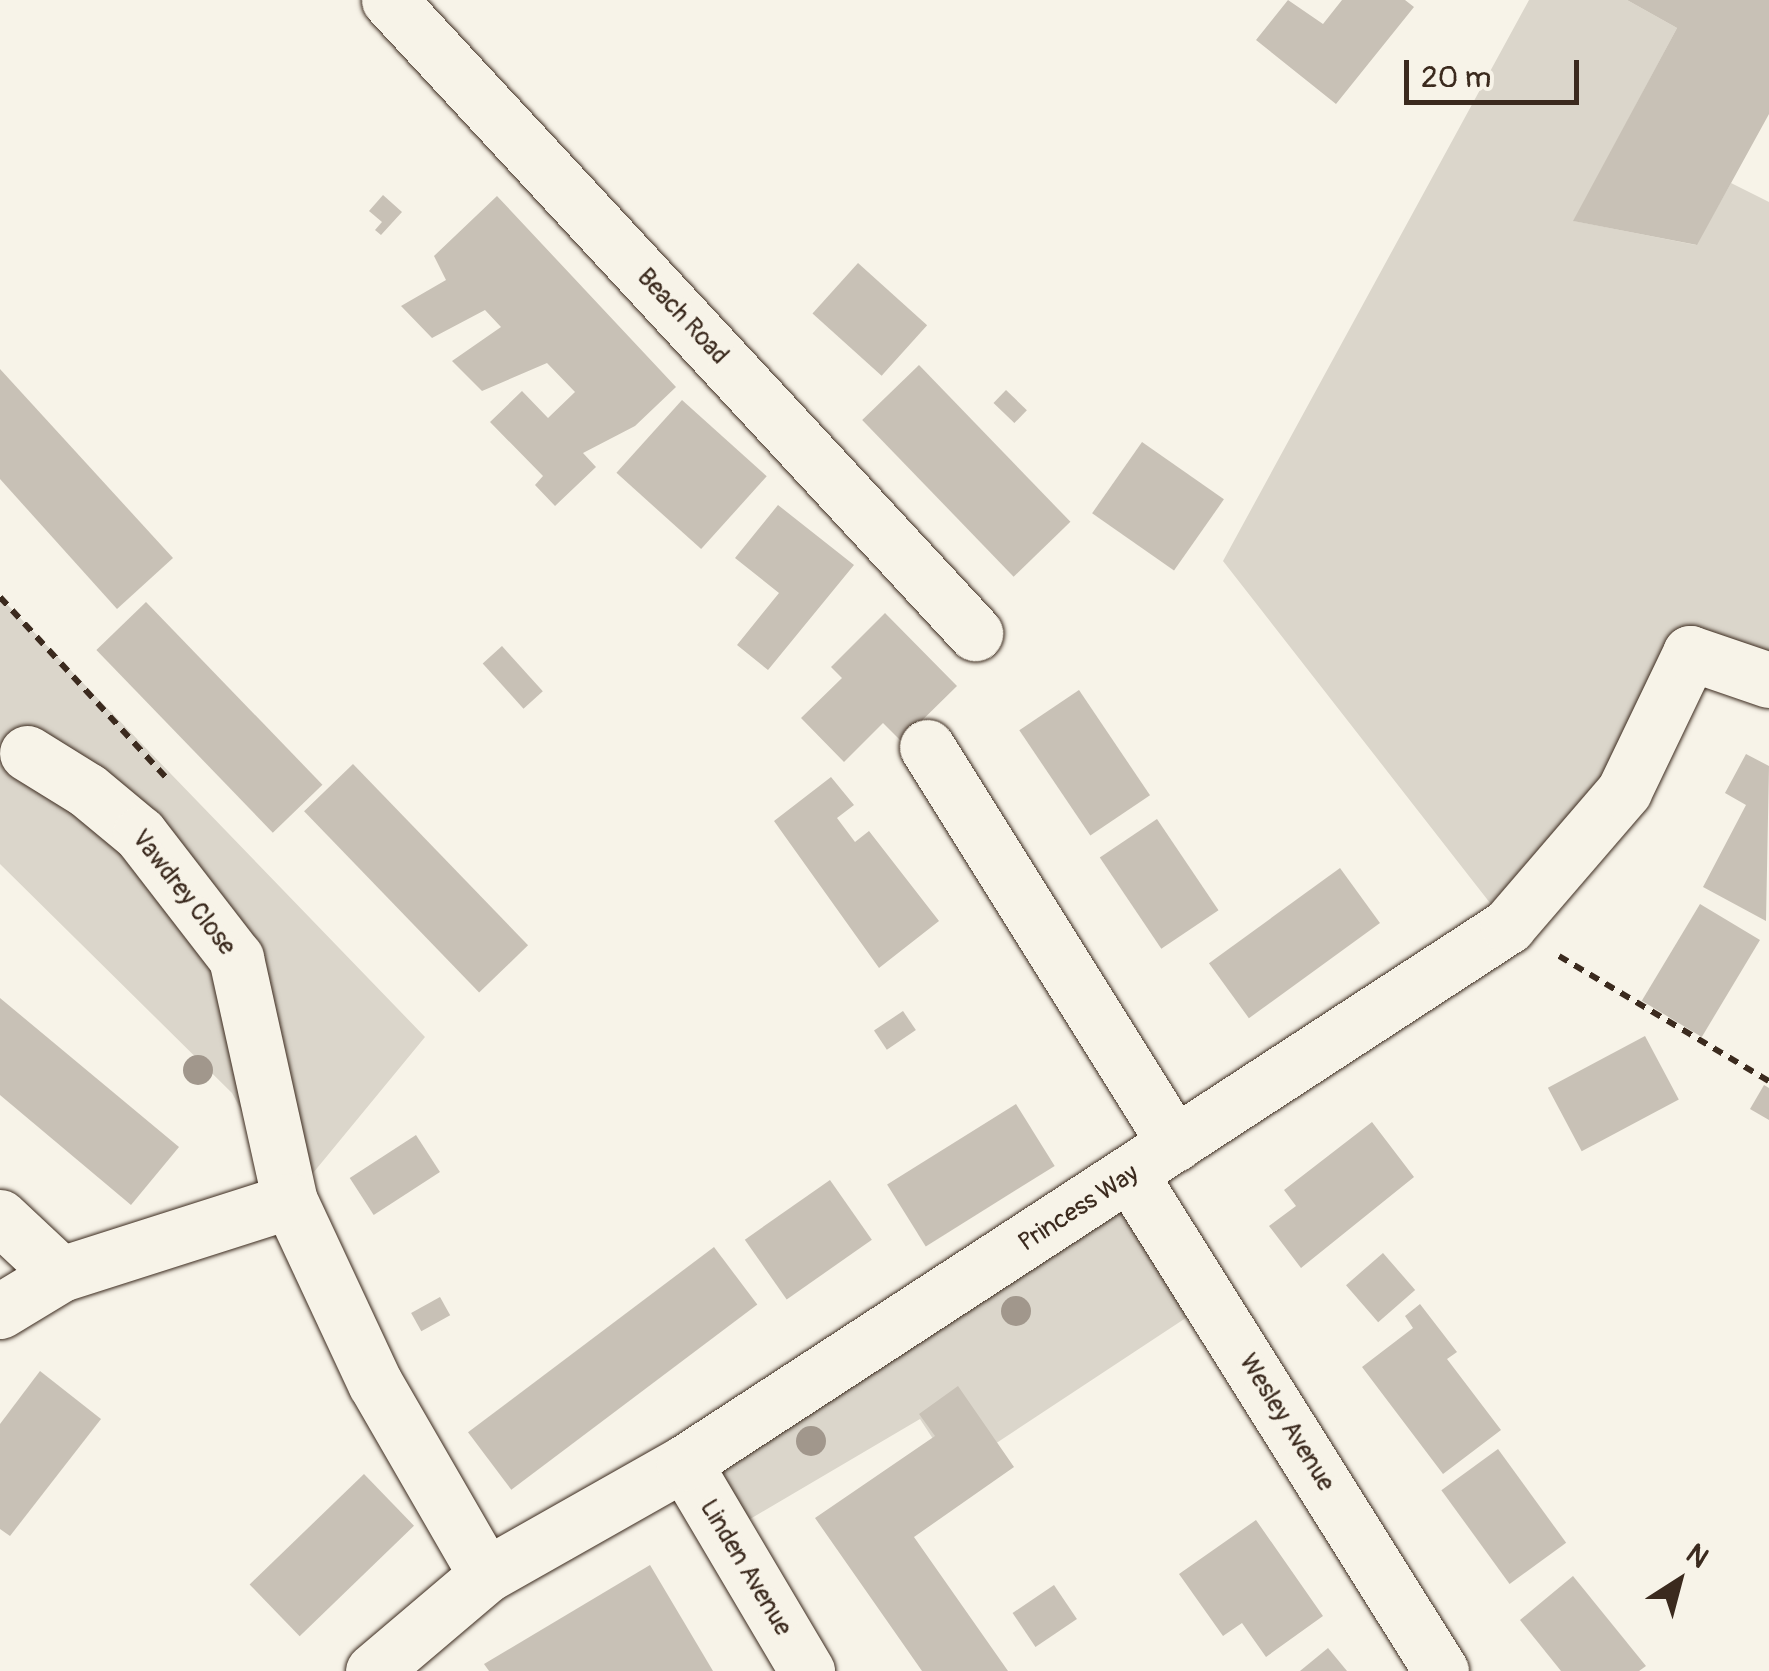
<!DOCTYPE html>
<style>
body{margin:0}
#map{position:relative;width:1769px;height:1671px;overflow:hidden;background:#f7f3e8;font-family:Pangolin,sans-serif}
div>[style]{position:absolute}
.green>*{inset:0;background:#dbd6cb}
.building>*{inset:0;background:#c8c1b6;transform-origin:0 0}
.path>*{height:6px;margin-top:-3px;transform-origin:0;background:repeating-linear-gradient(90deg,#3b2a1e 0 10px,transparent 0 18px)}
.roads{filter:drop-shadow(0 0 2px #3b2a1e) drop-shadow(0 0 2px #3b2a1e)}
.street>*{height:55px;margin:-27.5px;padding:0 27.5px;transform-origin:27.5px;border-radius:27.5px;background:#f7f3e8}
.trees>*{width:30px;height:30px;margin:-15px;border-radius:50%;background:#a1978c}
span{translate:-50% -50%;white-space:nowrap;text-align:center;line-height:1.15;-webkit-text-stroke:10px #f7f3e8;paint-order:stroke}
.street-label{font-size:25px;color:#3b2a1e}
.north{position:absolute;left:1629px;top:1531px;width:100px;height:100px;-webkit-text-stroke:8px #f7f3e8;paint-order:stroke;rotate:36deg;font-size:28px;font-weight:700;line-height:40px;text-align:center;color:#3b2a1e}
.north::after{content:'';display:block;margin:auto;width:35px;height:45px;background:#3b2a1e;clip-path:polygon(50% 0,100% 100%,50% 72%,0 100%)}
.scale{position:absolute;left:1404px;top:60px;width:175px;height:45px;box-sizing:border-box;border:5px solid #3b2a1e;border-top:0;padding-left:12px;font-size:30px;line-height:35px;white-space:nowrap;color:#3b2a1e;-webkit-text-stroke:8px #f7f3e8;paint-order:stroke}
</style>
<div id="map">
<div class="green">
<div style="clip-path:polygon(1529px 0,1627px 0,1677px 28px,1574px 221px,1696px 245px,1731px 183px,1769px 202px,1769px 680px,1690px 653px,1508px 926px,1223px 561px)"></div>
<div style="clip-path:polygon(0 597px,425px 1037px,290px 1201px,232px 1093px,0 864px)"></div>
<div style="clip-path:polygon(1131px 1176px,1210px 1302px,954px 1471px,920px 1419px,723px 1535px,684px 1463px)"></div>
</div>
<div class="building">
<div style="clip-path:polygon(1288px 0,1323px 24px,1342px 0,1405px 0,1414px 7px,1336px 104px,1256px 40px)"></div>
<div style="clip-path:polygon(1627px 0,1769px 0,1769px 114px,1697px 245px,1573px 221px,1677px 28px)"></div>
<div style="clip-path:polygon(383px 195px,402px 212px,381px 235px,375px 230px,382px 222px,369px 211px)"></div>
<div style="clip-path:polygon(497px 196px,676px 387px,635px 426px,583px 453px,596px 467px,555px 506px,535px 485px,543px 476px,490px 422px,522px 391px,548px 418px,575px 392px,547px 363px,482px 391px,452px 361px,501px 327px,485px 310px,432px 338px,401px 306px,446px 280px,434px 256px)"></div>
<div style="left:858px;top:263px;width:93px;height:68px;rotate:42deg"></div>
<div style="left:919px;top:365px;width:218px;height:79px;rotate:46deg"></div>
<div style="clip-path:polygon(0 369px,173px 558px,117px 609px,0 479px)"></div>
<div style="left:1006px;top:390px;width:29px;height:18px;rotate:44deg"></div>
<div style="left:682px;top:400px;width:114px;height:98px;rotate:42deg"></div>
<div style="left:1142px;top:442px;width:100px;height:87px;rotate:35deg"></div>
<div style="clip-path:polygon(778px 505px,854px 565px,768px 670px,737px 645px,779px 593px,735px 558px)"></div>
<div style="left:146px;top:602px;width:254px;height:69px;rotate:46deg"></div>
<div style="clip-path:polygon(885px 613px,957px 686px,901px 741px,883px 723px,844px 762px,801px 718px,842px 678px,831px 667px)"></div>
<div style="left:502px;top:646px;width:61px;height:26px;rotate:48deg"></div>
<div style="left:1079px;top:690px;width:127px;height:72px;rotate:56deg"></div>
<div style="clip-path:polygon(1746px 754px,1769px 766px,1766px 921px,1703px 887px,1746px 805px,1725px 793px)"></div>
<div style="left:353px;top:764px;width:252px;height:68px;rotate:46deg"></div>
<div style="clip-path:polygon(831px 777px,854px 805px,837px 818px,855px 842px,869px 831px,939px 921px,879px 968px,774px 821px)"></div>
<div style="left:1157px;top:819px;width:110px;height:69px;rotate:56deg"></div>
<div style="left:1340px;top:868px;width:68px;height:162px;rotate:54deg"></div>
<div style="left:1700px;top:904px;width:70px;height:113px;rotate:31deg"></div>
<div style="clip-path:polygon(0 998px,179px 1147px,131px 1205px,0 1095px)"></div>
<div style="left:903px;top:1011px;width:23px;height:35px;rotate:56deg"></div>
<div style="left:1645px;top:1036px;width:72px;height:110px;rotate:62deg"></div>
<div style="clip-path:polygon(1764px 1085px,1769px 1088px,1769px 1120px,1750px 1109px)"></div>
<div style="left:1016px;top:1104px;width:73px;height:152px;rotate:58deg"></div>
<div style="clip-path:polygon(1372px 1122px,1414px 1177px,1301px 1268px,1269px 1226px,1296px 1206px,1284px 1190px)"></div>
<div style="left:416px;top:1135px;width:44px;height:79px;rotate:57deg"></div>
<div style="left:830px;top:1180px;width:73px;height:104px;rotate:55deg"></div>
<div style="left:714px;top:1247px;width:72px;height:308px;rotate:53deg"></div>
<div style="left:1383px;top:1253px;width:49px;height:49px;rotate:49deg"></div>
<div style="left:440px;top:1297px;width:21px;height:33px;rotate:61deg"></div>
<div style="clip-path:polygon(1420px 1304px,1457px 1352px,1447px 1359px,1501px 1430px,1443px 1474px,1362px 1367px,1413px 1328px,1405px 1316px)"></div>
<div style="clip-path:polygon(40px 1371px,101px 1419px,10px 1536px,0 1529px,0 1424px)"></div>
<div style="clip-path:polygon(958px 1386px,1014px 1467px,914px 1537px,1008px 1671px,922px 1671px,815px 1518px,935px 1436px,919px 1414px)"></div>
<div style="left:1498px;top:1449px;width:116px;height:70px;rotate:54deg"></div>
<div style="left:364px;top:1474px;width:72px;height:159px;rotate:46deg"></div>
<div style="clip-path:polygon(1256px 1520px,1323px 1616px,1266px 1657px,1242px 1623px,1223px 1636px,1179px 1574px)"></div>
<div style="clip-path:polygon(650px 1565px,713px 1671px,489px 1671px,484px 1664px)"></div>
<div style="clip-path:polygon(1573px 1576px,1646px 1666px,1639px 1671px,1561px 1671px,1520px 1620px)"></div>
<div style="left:1054px;top:1585px;width:41px;height:50px;rotate:56deg"></div>
<div style="clip-path:polygon(1328px 1648px,1347px 1671px,1300px 1671px)"></div>
</div>
<div class="path">
<div style="left:0;top:597px;width:248px;rotate:47.4deg"></div>
<div style="left:1559px;top:956px;width:244px;rotate:30.8deg"></div>
</div>
<div class="roads">
<div class="street">
<div style="left:389px;top:0;width:863px;rotate:47.21deg"></div>
<div style="left:927px;top:747px;width:468px;rotate:58deg"></div>
<div style="left:27px;top:753px;width:70px;rotate:31.7deg"></div>
<div style="left:87px;top:790px;width:69px;rotate:39.7deg"></div>
<div style="left:140px;top:834px;width:157px;rotate:52.3deg"></div>
<div style="left:236px;top:958px;width:249px;rotate:77.5deg"></div>
<div style="left:290px;top:1201px;width:201px;rotate:65deg"></div>
<div style="left:375px;top:1383px;width:222px;rotate:60deg"></div>
<div style="left:1131px;top:1176px;width:584px;rotate:57.94deg"></div>
<div style="left:0;top:1217px;width:83px;rotate:43.1deg"></div>
<div style="left:0;top:1311px;width:71px;rotate:-31.2deg"></div>
<div style="left:61px;top:1274px;width:240px;rotate:-17.7deg"></div>
<div style="left:684px;top:1463px;width:242px;rotate:59.4deg"></div>
<div style="left:373px;top:1671px;width:148px;rotate:-40.3deg"></div>
<div style="left:486px;top:1575px;width:227px;rotate:-29.5deg"></div>
<div style="left:684px;top:1463px;width:984px;rotate:-33.09deg"></div>
<div style="left:1508px;top:926px;width:178px;rotate:-49.3deg"></div>
<div style="left:1624px;top:791px;width:153px;rotate:-64.4deg"></div>
<div style="left:1690px;top:653px;width:83px;rotate:18.9deg"></div>
</div>
</div>
<div class="trees">
<div style="left:198px;top:1070px"></div>
<div style="left:1016px;top:1311px"></div>
<div style="left:811px;top:1441px"></div>
</div>
<div class="street-label">
<span style="left:682px;top:317px;rotate:47deg">Beach Road</span>
<span style="left:183px;top:893px;rotate:52deg">Vawdrey Close</span>
<span style="left:1079px;top:1209px;rotate:-33deg">Princess Way</span>
<span style="left:1286px;top:1423px;rotate:58deg">Wesley Avenue</span>
<span style="left:745px;top:1568px;rotate:59deg">Linden Avenue</span>
</div>
<div class="north">N</div>
<div class="scale">20 m</div>
</div>
